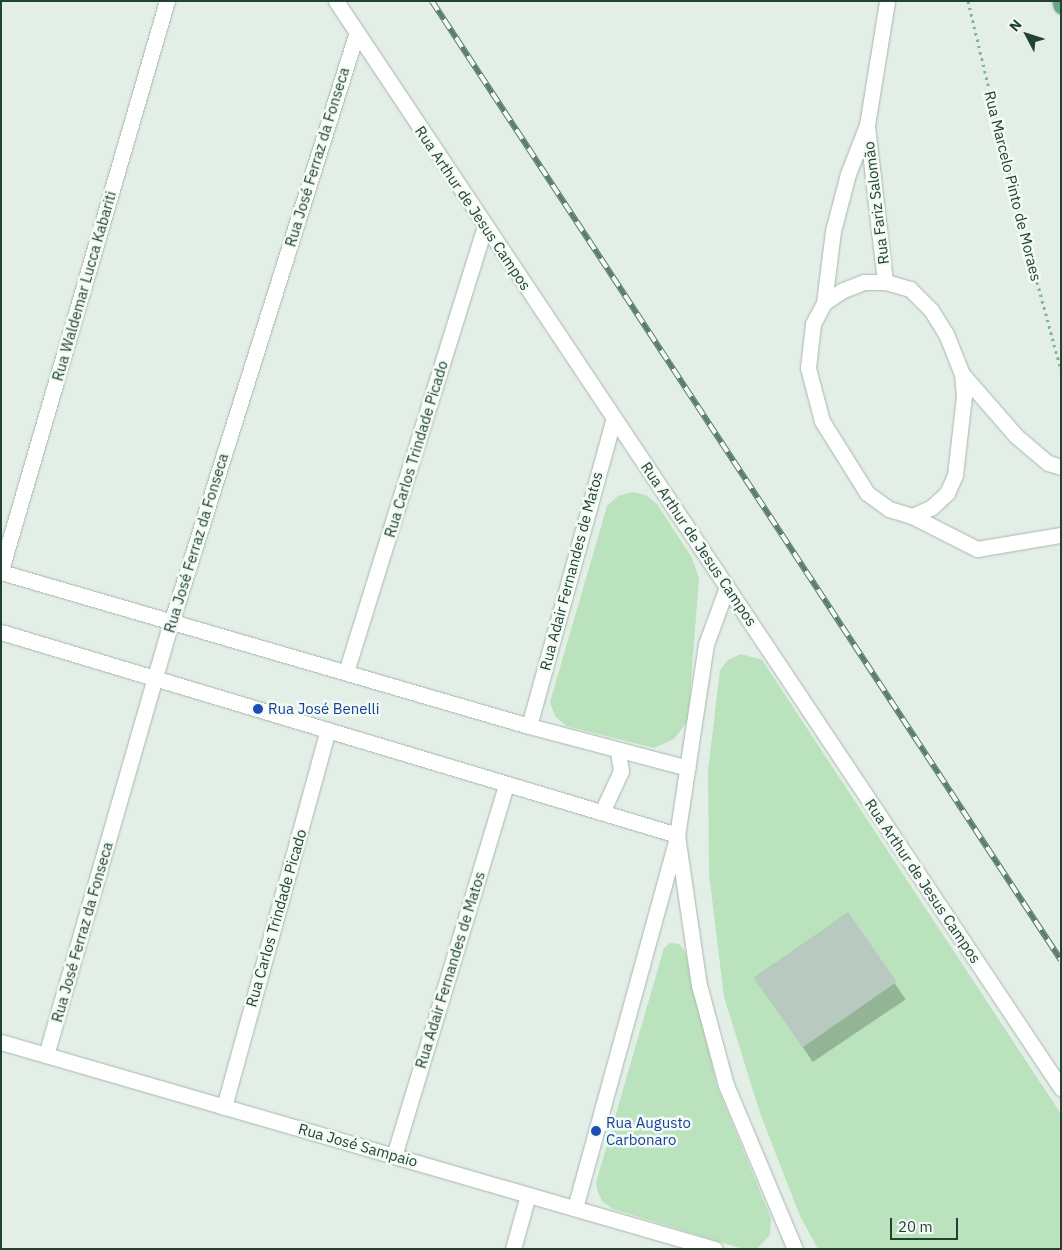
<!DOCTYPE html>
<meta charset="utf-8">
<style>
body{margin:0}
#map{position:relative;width:1062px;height:1250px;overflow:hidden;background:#e3eee7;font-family:"IBM Plex Sans",sans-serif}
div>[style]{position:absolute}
.green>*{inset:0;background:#bae2bc}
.shadow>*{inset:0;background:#0003;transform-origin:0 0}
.building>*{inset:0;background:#b8cabf;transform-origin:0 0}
.path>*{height:3px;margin-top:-1.5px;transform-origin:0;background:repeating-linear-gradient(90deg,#80b599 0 2.5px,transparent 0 6.5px)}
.roads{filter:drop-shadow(0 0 1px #a5b7ad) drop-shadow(0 0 1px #a5b7ad)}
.minor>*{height:15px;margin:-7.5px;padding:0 7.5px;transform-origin:7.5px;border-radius:7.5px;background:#fff}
.major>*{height:15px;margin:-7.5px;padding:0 7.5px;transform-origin:7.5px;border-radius:7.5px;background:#63a988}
.rail>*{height:5.5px;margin-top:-2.75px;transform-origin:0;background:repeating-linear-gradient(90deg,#f4faf6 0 11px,#5b7d6d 0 22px);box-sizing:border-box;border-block:1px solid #5b7d6d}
.dots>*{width:14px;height:14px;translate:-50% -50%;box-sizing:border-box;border:2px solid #f4faf6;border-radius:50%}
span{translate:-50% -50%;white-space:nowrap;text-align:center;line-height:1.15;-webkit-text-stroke:5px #f4faf6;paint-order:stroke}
.street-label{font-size:15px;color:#204232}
.transit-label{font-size:15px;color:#164399}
.left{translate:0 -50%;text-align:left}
.frame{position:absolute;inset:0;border:2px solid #204232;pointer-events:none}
.north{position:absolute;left:1002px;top:10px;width:50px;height:50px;-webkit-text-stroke:4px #f4faf6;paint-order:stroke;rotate:310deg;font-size:14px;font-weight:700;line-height:20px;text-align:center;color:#204232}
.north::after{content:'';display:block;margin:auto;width:18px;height:22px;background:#204232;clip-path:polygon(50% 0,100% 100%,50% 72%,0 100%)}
.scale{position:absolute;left:890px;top:1218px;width:68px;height:22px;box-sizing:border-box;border:2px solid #204232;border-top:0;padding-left:6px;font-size:15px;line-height:18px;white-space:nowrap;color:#204232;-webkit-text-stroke:4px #f4faf6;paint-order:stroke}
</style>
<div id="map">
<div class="green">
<div style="clip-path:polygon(632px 492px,646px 495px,657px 504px,692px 558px,699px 578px,688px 721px,674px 739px,654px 748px,566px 726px,555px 716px,550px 702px,607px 506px,618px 496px)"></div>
<div style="clip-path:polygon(741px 654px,762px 660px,1061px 1114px,1061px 1249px,818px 1249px,800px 1216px,760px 1113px,724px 997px,709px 874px,708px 771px,720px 670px,728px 660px)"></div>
<div style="clip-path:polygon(670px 943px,679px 944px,685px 951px,717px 1086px,771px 1218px,770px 1235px,757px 1249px,743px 1249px,613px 1209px,602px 1201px,598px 1192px,596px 1183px,664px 948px)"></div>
</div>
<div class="shadow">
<div style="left:848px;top:914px;width:103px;height:112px;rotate:56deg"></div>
</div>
<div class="building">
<div style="left:848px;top:912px;width:85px;height:115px;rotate:55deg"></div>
</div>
<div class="path">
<div style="left:968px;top:1px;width:224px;rotate:76.6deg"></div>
<div style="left:1020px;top:219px;width:156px;rotate:74.8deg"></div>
</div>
<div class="roads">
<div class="minor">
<div style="left:336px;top:1px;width:1307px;rotate:56.3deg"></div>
<div style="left:867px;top:126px;width:157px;rotate:83.4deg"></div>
<div style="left:824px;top:303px;width:73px;rotate:-82.9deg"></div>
<div style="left:833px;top:231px;width:59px;rotate:-75.3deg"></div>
<div style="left:848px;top:174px;width:53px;rotate:-68.8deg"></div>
<div style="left:867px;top:125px;width:126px;rotate:-80.8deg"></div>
<div style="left:962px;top:374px;width:82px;rotate:48.9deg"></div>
<div style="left:1016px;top:436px;width:42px;rotate:40.2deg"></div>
<div style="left:1048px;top:463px;width:14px;rotate:17deg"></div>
<div style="left:912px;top:516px;width:22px;rotate:-24deg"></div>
<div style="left:932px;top:507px;width:21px;rotate:-43deg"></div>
<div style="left:947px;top:493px;width:20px;rotate:-66deg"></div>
<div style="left:955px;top:475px;width:80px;rotate:-83.5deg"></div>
<div style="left:964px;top:396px;width:22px;rotate:-95deg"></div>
<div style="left:962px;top:374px;width:43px;rotate:-111.8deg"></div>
<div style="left:946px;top:334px;width:28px;rotate:-122deg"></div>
<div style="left:931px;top:310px;width:30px;rotate:-135deg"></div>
<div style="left:910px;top:289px;width:26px;rotate:-164deg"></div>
<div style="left:885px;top:282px;width:21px;rotate:180deg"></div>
<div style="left:864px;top:282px;width:22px;rotate:159deg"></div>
<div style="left:843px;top:290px;width:23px;rotate:146deg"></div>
<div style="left:824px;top:303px;width:24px;rotate:118deg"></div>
<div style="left:813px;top:324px;width:44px;rotate:96.5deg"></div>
<div style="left:808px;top:368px;width:55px;rotate:75.2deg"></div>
<div style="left:822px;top:421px;width:85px;rotate:58deg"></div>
<div style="left:867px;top:493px;width:27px;rotate:36deg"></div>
<div style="left:889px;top:509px;width:24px;rotate:17deg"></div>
<div style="left:912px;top:516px;width:73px;rotate:26.9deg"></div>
<div style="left:977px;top:549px;width:85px;rotate:-9.5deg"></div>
<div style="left:1px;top:570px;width:593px;rotate:-73.74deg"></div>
<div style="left:1px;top:572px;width:550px;rotate:16.26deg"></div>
<div style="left:529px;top:726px;width:164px;rotate:14.8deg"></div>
<div style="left:727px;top:587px;width:61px;rotate:110.2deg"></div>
<div style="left:706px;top:644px;width:193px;rotate:98.6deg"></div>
<div style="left:677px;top:835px;width:152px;rotate:81.7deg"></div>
<div style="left:699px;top:985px;width:104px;rotate:74.9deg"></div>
<div style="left:726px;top:1085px;width:178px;rotate:67.2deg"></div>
<div style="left:1px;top:632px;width:706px;rotate:16.71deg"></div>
<div style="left:346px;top:672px;width:467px;rotate:-72.7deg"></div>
<div style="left:529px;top:726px;width:320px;rotate:-74.6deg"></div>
<div style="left:602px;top:812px;width:45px;rotate:-65.1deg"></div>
<div style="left:621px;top:771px;width:20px;rotate:-99deg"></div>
<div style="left:1px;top:1042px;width:743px;rotate:16.17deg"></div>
<div style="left:46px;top:1055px;width:450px;rotate:-73.9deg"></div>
<div style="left:171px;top:623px;width:616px;rotate:-72.54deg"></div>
<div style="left:224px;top:1107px;width:391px;rotate:-74.6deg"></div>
<div style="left:394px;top:1156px;width:388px;rotate:-73.2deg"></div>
<div style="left:575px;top:1208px;width:381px;rotate:-74.6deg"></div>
<div style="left:513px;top:1249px;width:56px;rotate:-74.5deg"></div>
</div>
<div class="major">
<div style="left:1060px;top:1px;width:5px;rotate:79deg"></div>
</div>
</div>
<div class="rail">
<div style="left:432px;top:1px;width:1147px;rotate:56.74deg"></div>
</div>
<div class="dots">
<div style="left:258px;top:709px;background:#1a4fb4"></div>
<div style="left:596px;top:1131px;background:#1a4fb4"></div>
</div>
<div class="street-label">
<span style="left:317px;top:157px;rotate:-73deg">Rua José Ferraz da Fonseca</span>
<span style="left:1013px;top:186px;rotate:76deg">Rua Marcelo Pinto de Moraes</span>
<span style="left:876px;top:203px;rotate:-97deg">Rua Fariz Salomão</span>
<span style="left:473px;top:208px;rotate:56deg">Rua Arthur de Jesus Campos</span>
<span style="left:84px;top:286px;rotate:-74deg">Rua Waldemar Lucca Kabariti</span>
<span style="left:416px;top:449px;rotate:-73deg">Rua Carlos Trindade Picado</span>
<span style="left:196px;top:543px;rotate:-73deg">Rua José Ferraz da Fonseca</span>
<span style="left:699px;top:544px;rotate:56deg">Rua Arthur de Jesus Campos</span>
<span style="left:571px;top:571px;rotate:-75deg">Rua Adair Fernandes de Matos</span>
<span style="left:923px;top:881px;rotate:56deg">Rua Arthur de Jesus Campos</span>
<span style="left:276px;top:918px;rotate:-74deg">Rua Carlos Trindade Picado</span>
<span style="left:82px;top:932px;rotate:-74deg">Rua José Ferraz da Fonseca</span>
<span style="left:450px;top:970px;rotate:-73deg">Rua Adair Fernandes de Matos</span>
<span style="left:358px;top:1145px;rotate:16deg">Rua José Sampaio</span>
</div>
<div class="transit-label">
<span class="left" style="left:268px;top:709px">Rua José Benelli</span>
<span class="left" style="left:606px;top:1131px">Rua Augusto<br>Carbonaro</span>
</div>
<div class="frame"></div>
<div class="north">N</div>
<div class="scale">20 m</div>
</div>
